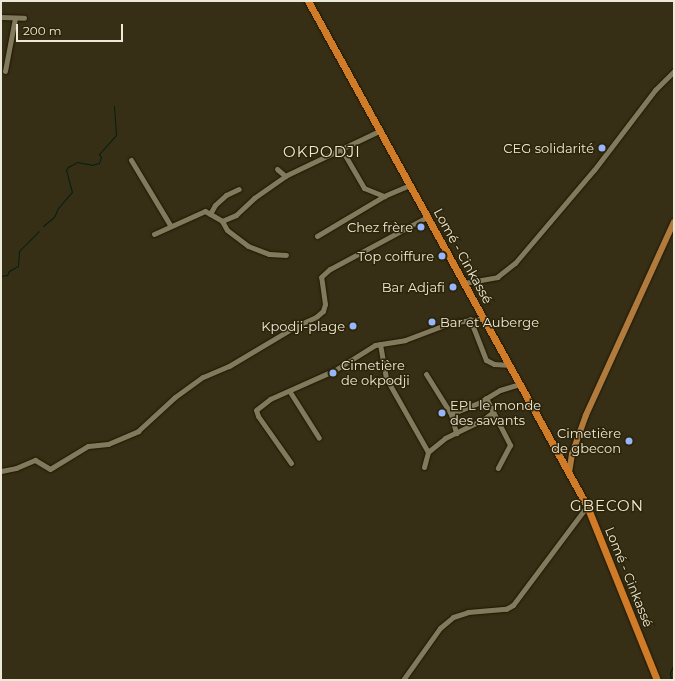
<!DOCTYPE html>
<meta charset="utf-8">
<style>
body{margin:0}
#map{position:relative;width:675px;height:681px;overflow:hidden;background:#372f15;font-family:Montserrat,sans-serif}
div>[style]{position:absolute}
.stream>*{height:1px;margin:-0.5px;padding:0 0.5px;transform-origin:0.5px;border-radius:0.5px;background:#002012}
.roads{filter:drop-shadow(0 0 1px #1e1700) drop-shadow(0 0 1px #1e1700)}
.minor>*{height:5px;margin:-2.5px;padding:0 2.5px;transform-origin:2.5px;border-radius:2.5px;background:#827a5d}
.major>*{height:6px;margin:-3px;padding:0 3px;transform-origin:3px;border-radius:3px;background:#b17b3d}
.highway>*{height:7px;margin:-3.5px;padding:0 3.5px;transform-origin:3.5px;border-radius:3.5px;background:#d07b28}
.dots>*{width:11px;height:11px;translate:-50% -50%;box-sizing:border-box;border:2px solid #2d250a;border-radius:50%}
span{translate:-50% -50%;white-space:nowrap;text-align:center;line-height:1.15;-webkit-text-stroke:3px #2d250a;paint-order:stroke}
.poi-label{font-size:13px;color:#ede9d9}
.right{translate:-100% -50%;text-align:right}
.left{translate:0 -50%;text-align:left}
.street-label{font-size:13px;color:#ede9d9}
.quarter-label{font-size:15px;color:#ede9d9;letter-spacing:1px}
.frame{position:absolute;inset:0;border:2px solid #ede9d9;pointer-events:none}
.scale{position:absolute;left:16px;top:24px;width:107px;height:18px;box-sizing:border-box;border:2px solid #ede9d9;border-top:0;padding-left:5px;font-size:12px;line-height:14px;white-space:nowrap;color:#ede9d9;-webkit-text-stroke:3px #2d250a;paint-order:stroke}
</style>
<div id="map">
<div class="stream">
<div style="left:43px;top:226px;width:14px;rotate:-39deg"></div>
<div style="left:54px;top:217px;width:10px;rotate:-66deg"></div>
<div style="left:58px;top:208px;width:21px;rotate:-49deg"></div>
<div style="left:72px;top:192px;width:23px;rotate:-105deg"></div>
<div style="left:66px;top:170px;width:4px;rotate:-56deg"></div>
<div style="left:68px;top:167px;width:10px;rotate:-29deg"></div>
<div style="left:77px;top:162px;width:15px;rotate:11deg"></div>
<div style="left:92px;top:165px;width:7px;rotate:-16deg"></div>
<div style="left:99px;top:163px;width:6px;rotate:-72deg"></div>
<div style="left:101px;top:157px;width:4px;rotate:-124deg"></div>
<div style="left:99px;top:154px;width:25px;rotate:-48deg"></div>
<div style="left:116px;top:135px;width:29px;rotate:-94deg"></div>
<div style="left:1px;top:276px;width:6px;rotate:-9deg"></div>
<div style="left:7px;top:275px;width:4px;rotate:-63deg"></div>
<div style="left:9px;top:271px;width:10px;rotate:-29deg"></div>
<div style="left:18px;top:266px;width:15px;rotate:-86deg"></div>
<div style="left:19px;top:251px;width:28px;rotate:-45deg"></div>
<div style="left:671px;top:680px;width:7px;rotate:-98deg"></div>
<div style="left:670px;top:673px;width:11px;rotate:-68deg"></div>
</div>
<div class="roads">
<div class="minor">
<div style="left:1px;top:17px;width:23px;rotate:2deg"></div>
<div style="left:5px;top:71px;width:54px;rotate:-79.3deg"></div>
<div style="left:342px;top:150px;width:44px;rotate:59.9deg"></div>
<div style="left:364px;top:188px;width:22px;rotate:22deg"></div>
<div style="left:131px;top:160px;width:76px;rotate:59deg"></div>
<div style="left:277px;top:169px;width:11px;rotate:41deg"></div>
<div style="left:210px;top:214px;width:10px;rotate:-61deg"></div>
<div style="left:215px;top:205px;width:15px;rotate:-42deg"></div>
<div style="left:226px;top:195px;width:14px;rotate:-25deg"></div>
<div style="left:222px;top:221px;width:15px;rotate:-23deg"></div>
<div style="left:236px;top:215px;width:25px;rotate:-43deg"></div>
<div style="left:254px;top:198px;width:38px;rotate:-35deg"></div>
<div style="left:285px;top:176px;width:106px;rotate:-25.6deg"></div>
<div style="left:154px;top:234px;width:56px;rotate:-24.3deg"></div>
<div style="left:205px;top:211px;width:20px;rotate:30deg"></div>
<div style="left:222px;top:221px;width:10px;rotate:61deg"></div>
<div style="left:227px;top:230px;width:26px;rotate:37deg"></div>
<div style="left:248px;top:246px;width:22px;rotate:21deg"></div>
<div style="left:269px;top:254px;width:17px;rotate:3deg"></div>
<div style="left:317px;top:236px;width:78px;rotate:-30.8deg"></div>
<div style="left:384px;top:196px;width:28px;rotate:-23deg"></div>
<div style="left:464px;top:283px;width:34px;rotate:-10deg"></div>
<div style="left:497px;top:277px;width:23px;rotate:-38deg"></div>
<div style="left:515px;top:263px;width:122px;rotate:-49.7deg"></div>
<div style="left:594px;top:170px;width:101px;rotate:-52.7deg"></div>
<div style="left:655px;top:90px;width:27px;rotate:-45deg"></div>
<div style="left:470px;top:319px;width:44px;rotate:68.7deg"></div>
<div style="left:486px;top:360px;width:9px;rotate:27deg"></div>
<div style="left:494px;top:364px;width:16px;rotate:4deg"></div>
<div style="left:380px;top:344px;width:35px;rotate:80deg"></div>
<div style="left:386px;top:378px;width:85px;rotate:60.4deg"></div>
<div style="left:426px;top:374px;width:47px;rotate:58deg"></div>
<div style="left:451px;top:414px;width:20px;rotate:75deg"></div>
<div style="left:290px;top:392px;width:54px;rotate:57.8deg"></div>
<div style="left:486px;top:398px;width:53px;rotate:62.9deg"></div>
<div style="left:510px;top:445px;width:26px;rotate:118deg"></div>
<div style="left:451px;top:414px;width:31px;rotate:-22deg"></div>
<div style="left:480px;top:402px;width:23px;rotate:-31deg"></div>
<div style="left:500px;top:390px;width:21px;rotate:-17deg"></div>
<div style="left:291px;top:463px;width:57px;rotate:-125.1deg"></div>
<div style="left:258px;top:416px;width:6px;rotate:-108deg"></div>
<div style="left:256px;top:410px;width:18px;rotate:-38deg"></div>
<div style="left:270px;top:399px;width:71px;rotate:-24deg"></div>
<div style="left:335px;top:370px;width:47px;rotate:-32deg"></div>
<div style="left:375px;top:345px;width:30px;rotate:-9deg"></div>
<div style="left:405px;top:340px;width:48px;rotate:-20.7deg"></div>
<div style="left:450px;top:323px;width:34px;rotate:-8deg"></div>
<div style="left:424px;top:467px;width:16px;rotate:-75deg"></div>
<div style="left:428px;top:452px;width:22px;rotate:-39deg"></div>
<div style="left:445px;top:438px;width:43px;rotate:-26deg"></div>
<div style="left:484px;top:419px;width:11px;rotate:-38deg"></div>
<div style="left:1px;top:471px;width:15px;rotate:-11deg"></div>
<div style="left:16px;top:468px;width:21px;rotate:-23deg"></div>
<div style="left:35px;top:460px;width:17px;rotate:31deg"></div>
<div style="left:50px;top:469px;width:44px;rotate:-31.2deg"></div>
<div style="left:88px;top:446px;width:20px;rotate:-6deg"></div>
<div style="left:108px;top:444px;width:33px;rotate:-23deg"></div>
<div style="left:138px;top:431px;width:50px;rotate:-42.6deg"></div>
<div style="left:175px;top:397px;width:34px;rotate:-36deg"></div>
<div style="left:203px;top:377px;width:28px;rotate:-23deg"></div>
<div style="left:229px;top:366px;width:78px;rotate:-30.8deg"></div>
<div style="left:296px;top:326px;width:22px;rotate:-24deg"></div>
<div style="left:316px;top:317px;width:9px;rotate:-41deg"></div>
<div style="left:323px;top:311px;width:7px;rotate:-74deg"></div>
<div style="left:325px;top:304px;width:27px;rotate:-98deg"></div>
<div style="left:321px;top:277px;width:12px;rotate:-42deg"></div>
<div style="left:330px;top:269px;width:110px;rotate:-28.2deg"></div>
<div style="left:403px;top:680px;width:64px;rotate:-54.6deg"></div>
<div style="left:440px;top:628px;width:17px;rotate:-40deg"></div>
<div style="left:453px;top:617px;width:16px;rotate:-18deg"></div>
<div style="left:468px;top:612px;width:38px;rotate:-5deg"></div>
<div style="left:506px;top:609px;width:8px;rotate:-30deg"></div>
<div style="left:513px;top:605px;width:124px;rotate:-53.2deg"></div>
</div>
<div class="major">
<div style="left:569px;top:473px;width:19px;rotate:-81deg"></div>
<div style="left:572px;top:454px;width:41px;rotate:-70.3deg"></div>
<div style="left:586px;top:415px;width:212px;rotate:-65.5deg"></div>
</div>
<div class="highway">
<div style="left:308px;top:1px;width:577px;rotate:61.08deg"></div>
<div style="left:587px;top:506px;width:188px;rotate:68.1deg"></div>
</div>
</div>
<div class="dots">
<div style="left:602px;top:148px;background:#97b6fd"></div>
<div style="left:421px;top:227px;background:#97b6fd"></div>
<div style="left:442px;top:256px;background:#97b6fd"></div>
<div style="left:453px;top:287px;background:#97b6fd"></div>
<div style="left:432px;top:322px;background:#97b6fd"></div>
<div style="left:353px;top:326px;background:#97b6fd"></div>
<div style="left:333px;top:373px;background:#97b6fd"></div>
<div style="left:442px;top:413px;background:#97b6fd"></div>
<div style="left:629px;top:441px;background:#97b6fd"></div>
</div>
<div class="poi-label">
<span class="right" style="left:594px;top:148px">CEG solidarité</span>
<span class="right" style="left:413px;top:227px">Chez frère</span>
<span class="right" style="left:434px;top:256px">Top coiffure</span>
<span class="right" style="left:445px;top:287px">Bar Adjafi</span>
<span class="left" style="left:440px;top:322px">Bar et Auberge</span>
<span class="right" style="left:345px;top:326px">Kpodji-plage</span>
<span class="left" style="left:341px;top:373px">Cimetière<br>de okpodji</span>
<span class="left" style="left:450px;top:413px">EPL le monde<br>des savants</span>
<span class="right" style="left:621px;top:441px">Cimetière<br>de gbecon</span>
</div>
<div class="street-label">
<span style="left:463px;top:256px;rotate:61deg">Lomé - Cinkassé</span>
<span style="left:629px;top:577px;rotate:68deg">Lomé - Cinkassé</span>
</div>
<div class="quarter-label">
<span style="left:322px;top:152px">OKPODJI</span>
<span style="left:607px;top:506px">GBECON</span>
</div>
<div class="frame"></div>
<div class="scale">200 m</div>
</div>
